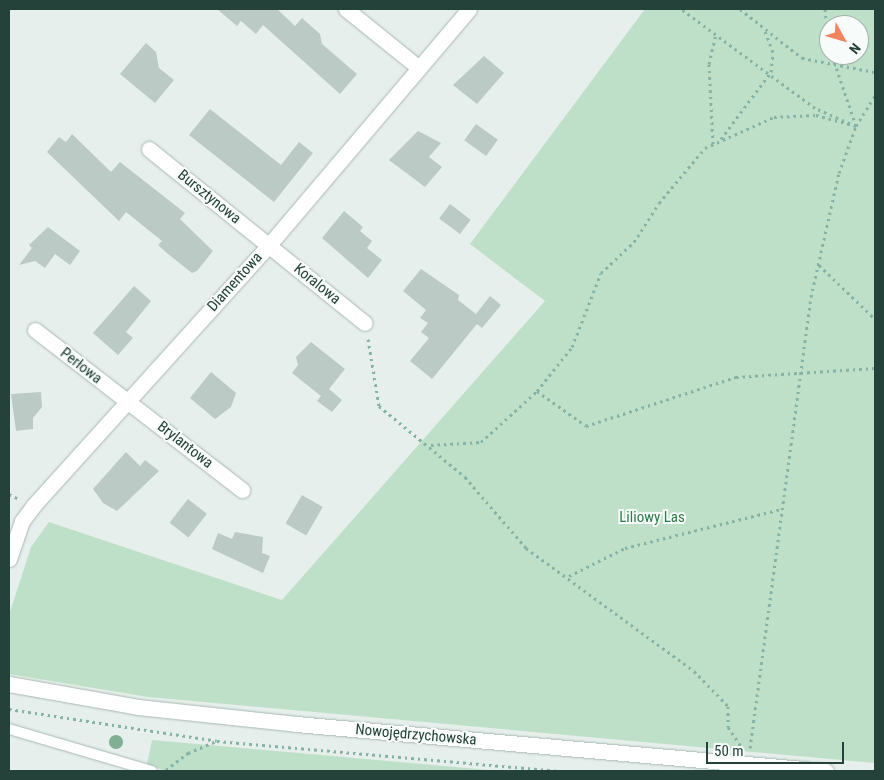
<!DOCTYPE html>
<meta charset="utf-8">
<style>
body{margin:0}
#map{position:relative;width:884px;height:780px;overflow:hidden;background:#e6efeb;font-family:"Roboto Condensed",sans-serif}
div>[style]{position:absolute}
.green>*{inset:0;background:#bfe0c8}
.building>*{inset:0;background:#bbcac4;transform-origin:0 0}
.path>*{height:3px;margin-top:-1.5px;transform-origin:0;background:repeating-linear-gradient(90deg,#86b3a5 0 2.5px,transparent 0 6.5px)}
.roads{filter:drop-shadow(0 0 1px #a8b8b2) drop-shadow(0 0 1px #a8b8b2)}
.service>*{height:10px;margin:-5px;padding:0 5px;transform-origin:5px;border-radius:5px;background:#fff}
.minor>*{height:15px;margin:-7.5px;padding:0 7.5px;transform-origin:7.5px;border-radius:7.5px;background:#fff}
.tertiary>*{height:15px;margin:-7.5px;padding:0 7.5px;transform-origin:7.5px;border-radius:7.5px;background:#fff}
.trees>*{width:14px;height:14px;margin:-7px;border-radius:50%;background:#80af93}
span{translate:-50% -50%;white-space:nowrap;text-align:center;line-height:1.15;-webkit-text-stroke:4px #f7fbf9;paint-order:stroke}
.street-label{font-size:15px;color:#24423a}
.park-label{font-size:15px;color:#2d7a4b}
.frame{position:absolute;inset:0;border:10px solid #24423a;pointer-events:none}
.north{position:absolute;left:819px;top:15px;width:50px;height:50px;box-sizing:border-box;background:#f7fbf9;border:1px solid #a3b1ad;border-radius:50%;rotate:129deg;font-size:14px;font-weight:700;line-height:20px;text-align:center;color:#24423a}
.north::after{content:'';display:block;margin:auto;width:18px;height:22px;background:#f4845f;clip-path:polygon(50% 0,100% 100%,50% 72%,0 100%)}
.scale{position:absolute;left:706px;top:742px;width:138px;height:22px;box-sizing:border-box;border:2px solid #24423a;border-top:0;padding-left:6px;font-size:15px;line-height:18px;white-space:nowrap;color:#24423a;-webkit-text-stroke:4px #f7fbf9;paint-order:stroke}
</style>
<div id="map">
<div class="green">
<div style="clip-path:polygon(evenodd,645px 9px,875px 9px,875px 763px,148px 697px,9px 674px,9px 615px,31px 547px,49px 522px,282px 600px,545px 301px,470px 244px,645px 9px,829px 25px,859px 25px,859px 55px,829px 55px,829px 25px)"></div>
<div style="clip-path:polygon(152px 740px,433px 765px,500px 771px,166px 771px,147px 764px)"></div>
</div>
<div class="building">
<div style="clip-path:polygon(217px 9px,277px 9px,295px 26px,302px 18px,320px 34px,322px 44px,357px 74px,340px 94px,263px 25px,256px 34px,241px 21px,237px 26px)"></div>
<div style="clip-path:polygon(146px 43px,156px 52px,159px 68px,174px 80px,155px 103px,120px 74px)"></div>
<div style="clip-path:polygon(484px 56px,504px 73px,477px 104px,453px 85px)"></div>
<div style="clip-path:polygon(210px 109px,281px 165px,299px 142px,313px 153px,274px 202px,189px 135px)"></div>
<div style="left:476px;top:124px;width:27px;height:20px;rotate:36deg"></div>
<div style="clip-path:polygon(418px 131px,441px 143px,429px 157px,442px 167px,425px 187px,389px 160px)"></div>
<div style="clip-path:polygon(72px 134px,111px 172px,120px 162px,185px 213px,180px 219px,213px 251px,197px 271px,192px 273px,168px 254px,158px 245px,162px 241px,126px 212px,119px 221px,47px 152px,59px 137px,66px 142px)"></div>
<div style="left:450px;top:204px;width:26px;height:18px;rotate:37deg"></div>
<div style="clip-path:polygon(344px 211px,363px 227px,360px 231px,372px 241px,367px 248px,382px 260px,368px 278px,322px 238px)"></div>
<div style="clip-path:polygon(48px 227px,80px 251px,70px 265px,55px 254px,45px 268px,35px 261px,19px 265px,32px 248px,29px 245px)"></div>
<div style="clip-path:polygon(421px 269px,459px 295px,458px 300px,476px 314px,490px 296px,501px 305px,482px 328px,477px 324px,432px 379px,410px 361px,429px 338px,421px 332px,428px 323px,420px 318px,426px 310px,403px 291px)"></div>
<div style="clip-path:polygon(134px 286px,151px 301px,126px 332px,133px 338px,118px 355px,93px 333px)"></div>
<div style="clip-path:polygon(311px 342px,345px 369px,329px 389px,342px 400px,332px 412px,317px 401px,321px 396px,292px 373px,298px 365px,296px 357px)"></div>
<div style="clip-path:polygon(211px 372px,236px 393px,231px 407px,215px 419px,190px 398px)"></div>
<div style="clip-path:polygon(41px 392px,42px 407px,33px 418px,33px 429px,16px 431px,11px 394px)"></div>
<div style="clip-path:polygon(126px 452px,140px 466px,145px 460px,159px 471px,117px 511px,103px 503px,93px 489px)"></div>
<div style="left:302px;top:495px;width:24px;height:33px;rotate:30deg"></div>
<div style="left:188px;top:499px;width:24px;height:30px;rotate:38deg"></div>
<div style="clip-path:polygon(235px 532px,263px 537px,262px 553px,270px 556px,263px 573px,212px 549px,218px 533px,232px 539px)"></div>
</div>
<div class="path">
<div style="left:740px;top:9px;width:79px;rotate:38.3deg"></div>
<div style="left:802px;top:58px;width:74px;rotate:10.9deg"></div>
<div style="left:825px;top:9px;width:37px;rotate:84deg"></div>
<div style="left:856px;top:126px;width:36px;rotate:-58deg"></div>
<div style="left:721px;top:139px;width:84px;rotate:-53.3deg"></div>
<div style="left:771px;top:72px;width:20px;rotate:-84deg"></div>
<div style="left:773px;top:52px;width:22px;rotate:-111deg"></div>
<div style="left:713px;top:144px;width:80px;rotate:-92.9deg"></div>
<div style="left:709px;top:64px;width:32px;rotate:-77deg"></div>
<div style="left:819px;top:265px;width:78px;rotate:44deg"></div>
<div style="left:368px;top:339px;width:68px;rotate:80.7deg"></div>
<div style="left:379px;top:406px;width:112px;rotate:39.5deg"></div>
<div style="left:465px;top:477px;width:94px;rotate:49.3deg"></div>
<div style="left:526px;top:548px;width:208px;rotate:36.2deg"></div>
<div style="left:694px;top:671px;width:49px;rotate:45.8deg"></div>
<div style="left:728px;top:706px;width:21px;rotate:90deg"></div>
<div style="left:728px;top:727px;width:23px;rotate:56deg"></div>
<div style="left:537px;top:391px;width:56px;rotate:-51.5deg"></div>
<div style="left:572px;top:347px;width:79px;rotate:-68.6deg"></div>
<div style="left:601px;top:273px;width:45px;rotate:-43.2deg"></div>
<div style="left:634px;top:242px;width:46px;rotate:-57.3deg"></div>
<div style="left:659px;top:203px;width:72px;rotate:-50.1deg"></div>
<div style="left:705px;top:148px;width:76px;rotate:-24.2deg"></div>
<div style="left:774px;top:117px;width:42px;rotate:-2.7deg"></div>
<div style="left:816px;top:115px;width:41px;rotate:15.4deg"></div>
<div style="left:856px;top:126px;width:45px;rotate:-156.3deg"></div>
<div style="left:815px;top:108px;width:167px;rotate:-143.5deg"></div>
<div style="left:431px;top:445px;width:50px;rotate:-3.4deg"></div>
<div style="left:481px;top:442px;width:76px;rotate:-42.3deg"></div>
<div style="left:537px;top:391px;width:60px;rotate:35.5deg"></div>
<div style="left:586px;top:426px;width:158px;rotate:-18.1deg"></div>
<div style="left:736px;top:377px;width:139px;rotate:-3.7deg"></div>
<div style="left:9px;top:494px;width:11px;rotate:27deg"></div>
<div style="left:569px;top:576px;width:63px;rotate:-26.6deg"></div>
<div style="left:625px;top:548px;width:161px;rotate:-14deg"></div>
<div style="left:9px;top:709px;width:210px;rotate:8.7deg"></div>
<div style="left:217px;top:741px;width:342px;rotate:5deg"></div>
<div style="left:750px;top:748px;width:455px;rotate:-82.3deg"></div>
<div style="left:811px;top:297px;width:127px;rotate:-77.3deg"></div>
<div style="left:839px;top:173px;width:50px;rotate:-70.1deg"></div>
<div style="left:856px;top:126px;width:75px;rotate:-108.7deg"></div>
<div style="left:166px;top:770px;width:28px;rotate:-38deg"></div>
<div style="left:188px;top:753px;width:30px;rotate:-23deg"></div>
</div>
<div class="roads">
<div class="service">
<div style="left:9px;top:729px;width:149px;rotate:16.4deg"></div>
</div>
<div class="minor">
<div style="left:346px;top:9px;width:94px;rotate:38.9deg"></div>
<div style="left:149px;top:149px;width:277px;rotate:38.9deg"></div>
<div style="left:35px;top:330px;width:262px;rotate:37.7deg"></div>
<div style="left:9px;top:559px;width:40px;rotate:-71.1deg"></div>
<div style="left:22px;top:521px;width:20px;rotate:-53deg"></div>
<div style="left:34px;top:505px;width:350px;rotate:-47.9deg"></div>
<div style="left:269px;top:245px;width:309px;rotate:-49.7deg"></div>
</div>
<div class="tertiary">
<div style="left:9px;top:684px;width:131px;rotate:10.1deg"></div>
<div style="left:138px;top:707px;width:159px;rotate:6.1deg"></div>
<div style="left:296px;top:724px;width:532px;rotate:5.07deg"></div>
</div>
</div>
<div class="trees">
<div style="left:116px;top:742px"></div>
</div>
<div class="street-label">
<span style="left:209px;top:197px;rotate:39deg">Bursztynowa</span>
<span style="left:235px;top:282px;rotate:-48deg">Diamentowa</span>
<span style="left:317px;top:284px;rotate:39deg">Koralowa</span>
<span style="left:81px;top:366px;rotate:38deg">Perłowa</span>
<span style="left:185px;top:445px;rotate:38deg">Brylantowa</span>
<span style="left:416px;top:735px;rotate:5deg">Nowojędrzychowska</span>
</div>
<div class="park-label">
<span style="left:652px;top:518px">Liliowy Las</span>
</div>
<div class="frame"></div>
<div class="north">N</div>
<div class="scale">50 m</div>
</div>
